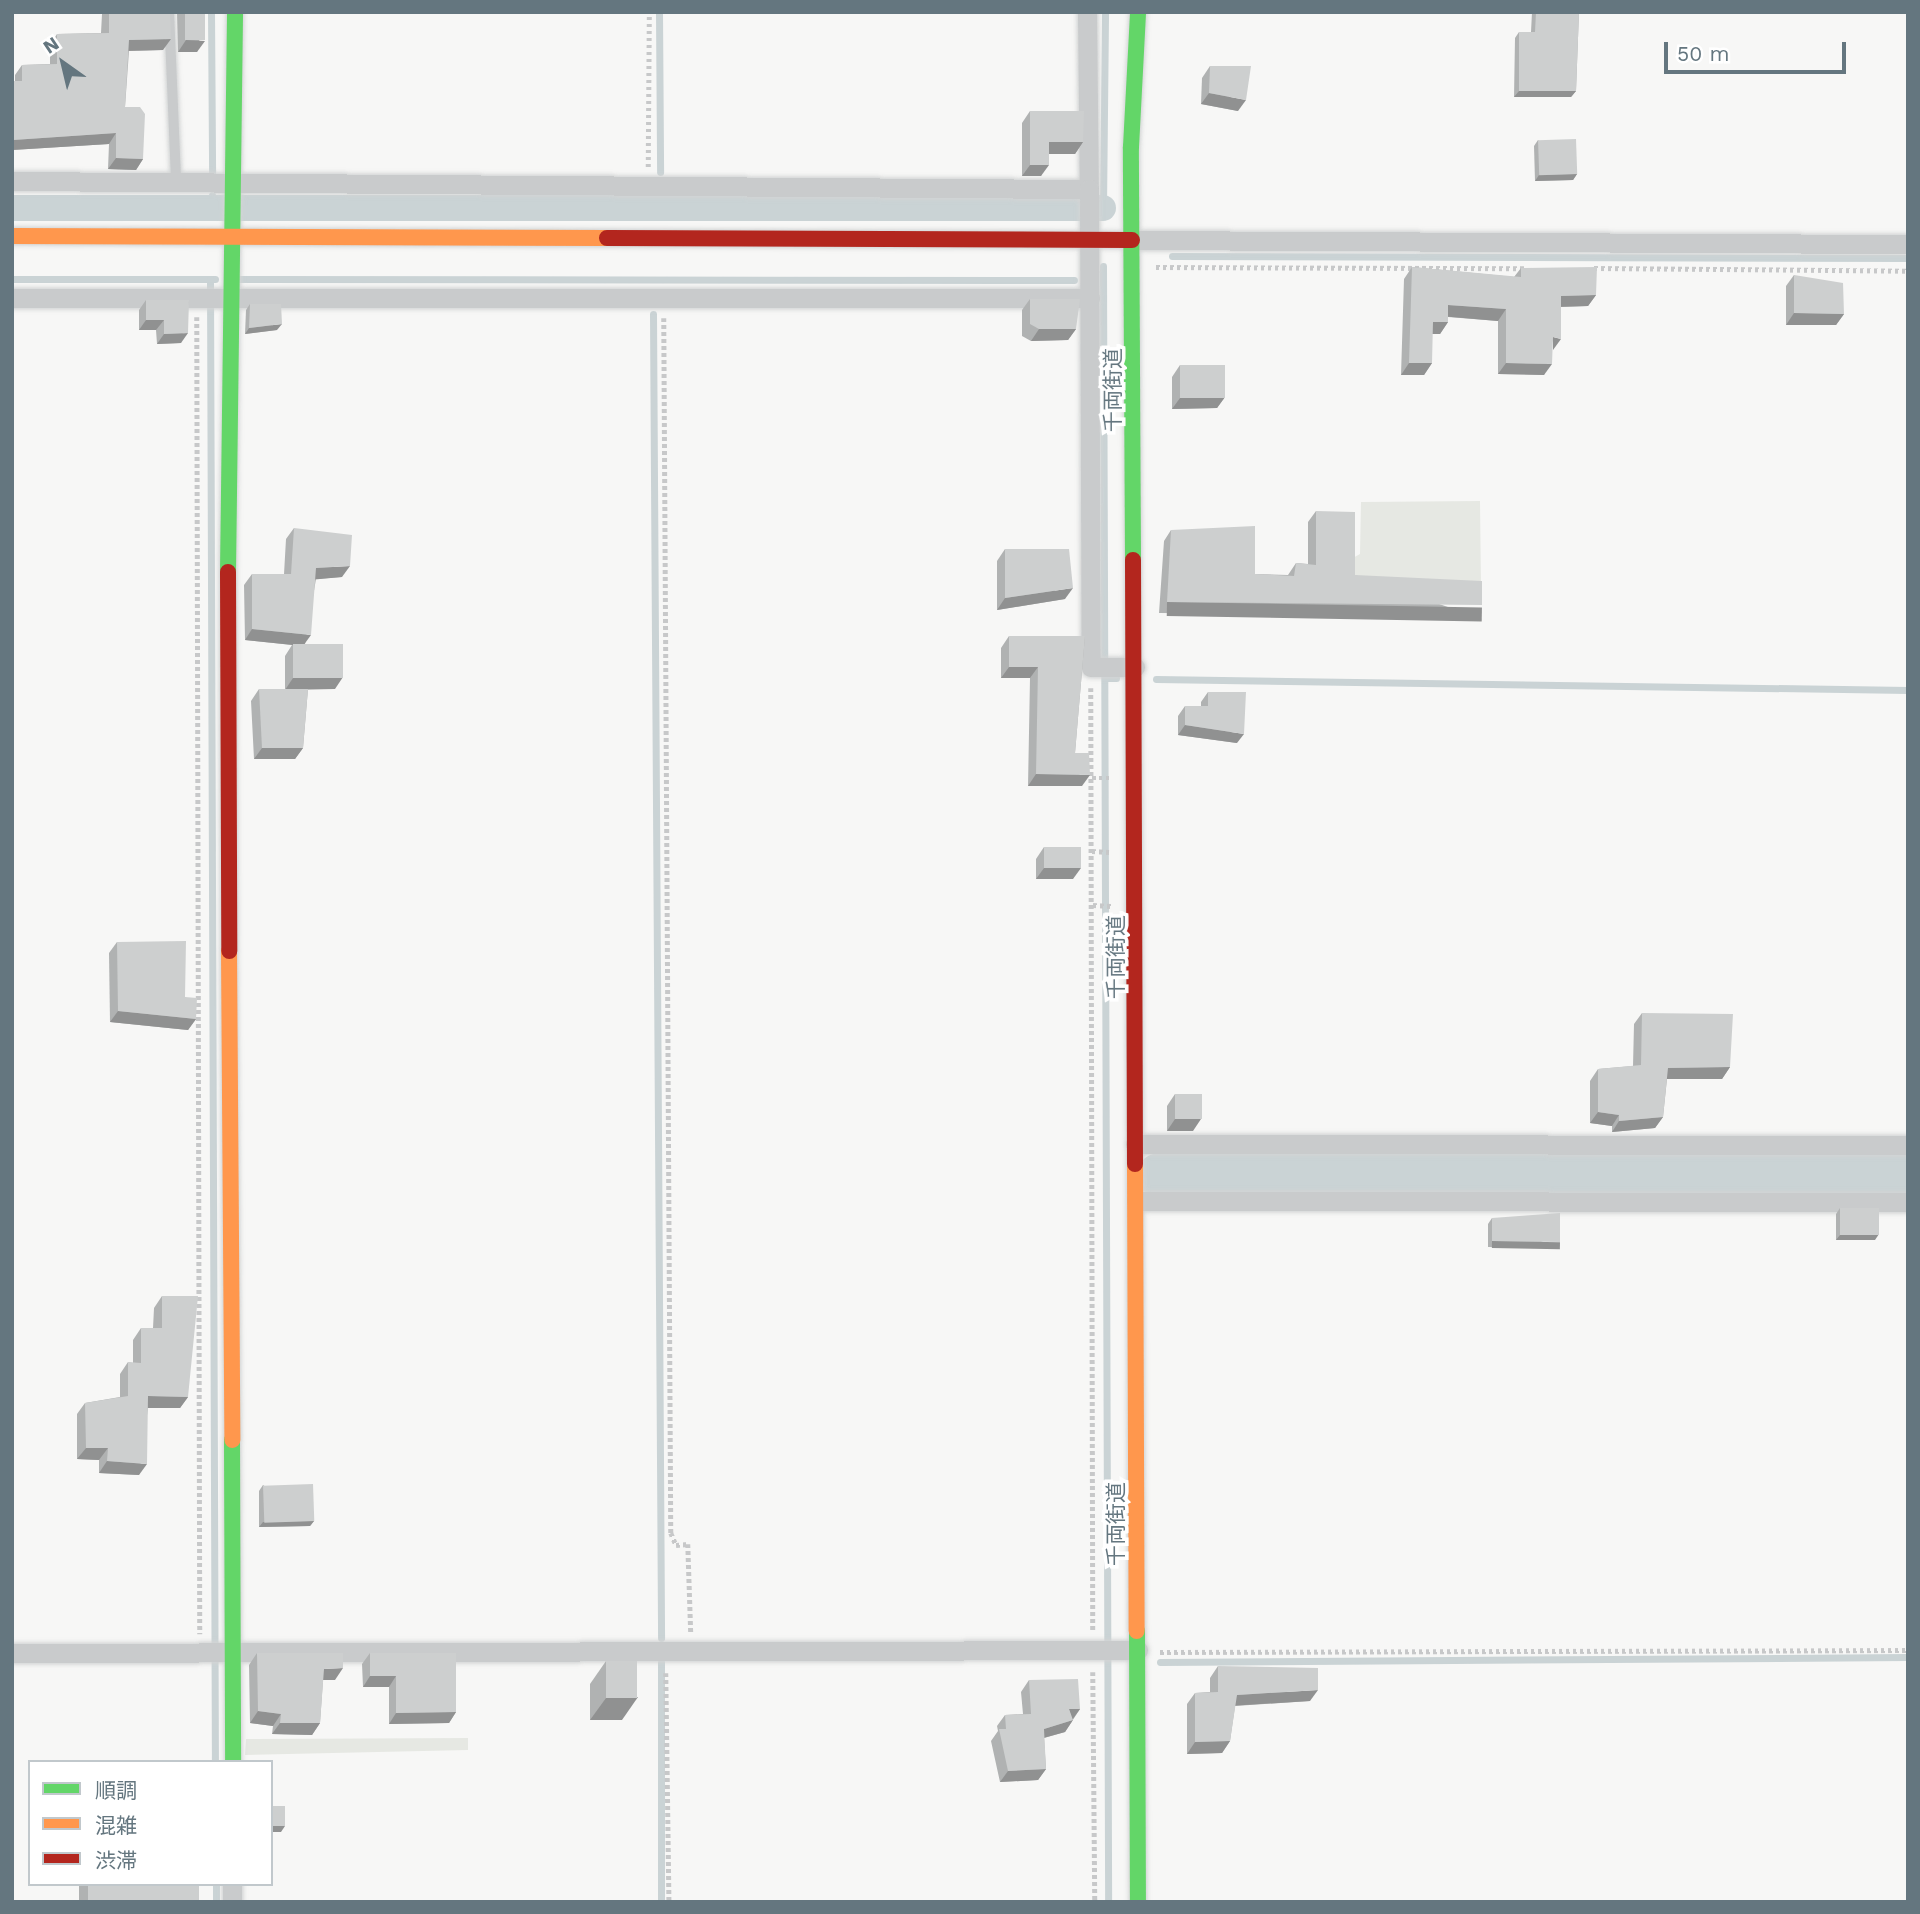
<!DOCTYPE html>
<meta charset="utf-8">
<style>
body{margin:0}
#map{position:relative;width:1920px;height:1914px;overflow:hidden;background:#f7f7f6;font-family:"Work Sans","Noto Sans JP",sans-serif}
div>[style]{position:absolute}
.green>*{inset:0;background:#e6e8e3}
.stream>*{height:7px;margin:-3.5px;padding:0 3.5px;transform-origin:3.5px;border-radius:3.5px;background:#cad3d5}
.canal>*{height:26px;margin:-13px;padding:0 13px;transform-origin:13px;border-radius:13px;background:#cad3d5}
.river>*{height:44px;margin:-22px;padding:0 22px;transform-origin:22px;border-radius:22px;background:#cad3d5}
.path>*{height:4.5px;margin-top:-2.25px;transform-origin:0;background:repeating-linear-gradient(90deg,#c7c8c9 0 3.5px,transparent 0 7px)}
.roads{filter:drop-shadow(0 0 2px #d2d4d4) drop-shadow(0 0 2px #d2d4d4)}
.lane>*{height:10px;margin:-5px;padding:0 5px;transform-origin:5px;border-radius:5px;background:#c9cbcc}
.street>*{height:19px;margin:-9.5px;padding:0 9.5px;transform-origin:9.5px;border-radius:9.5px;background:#c9cbcc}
.fast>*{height:16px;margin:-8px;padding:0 8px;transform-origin:8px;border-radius:8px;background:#63d668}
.slow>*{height:16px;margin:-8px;padding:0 8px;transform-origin:8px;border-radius:8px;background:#ff974d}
.jam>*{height:16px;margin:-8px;padding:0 8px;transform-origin:8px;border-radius:8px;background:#b3261e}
.wall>*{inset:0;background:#b0b2b2;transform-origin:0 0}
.shaded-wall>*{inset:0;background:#909191;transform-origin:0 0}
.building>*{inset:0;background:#cdcfcf;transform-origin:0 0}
span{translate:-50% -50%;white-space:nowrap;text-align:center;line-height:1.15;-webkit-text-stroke:7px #fff;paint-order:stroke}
.street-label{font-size:21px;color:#64767f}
.frame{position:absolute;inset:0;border:14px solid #64767f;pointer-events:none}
.legend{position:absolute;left:28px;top:1760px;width:245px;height:126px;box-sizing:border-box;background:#fff;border:2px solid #c1c8cc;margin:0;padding:9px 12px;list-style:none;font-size:21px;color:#64767f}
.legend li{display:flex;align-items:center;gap:14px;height:35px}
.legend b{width:35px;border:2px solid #c1c8cc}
.north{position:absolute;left:28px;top:28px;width:70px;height:70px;-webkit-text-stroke:5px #fff;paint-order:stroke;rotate:326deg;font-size:19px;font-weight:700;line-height:28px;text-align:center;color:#64767f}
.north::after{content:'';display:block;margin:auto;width:24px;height:32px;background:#64767f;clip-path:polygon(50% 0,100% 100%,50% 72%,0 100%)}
.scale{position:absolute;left:1664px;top:42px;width:182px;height:32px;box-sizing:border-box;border:4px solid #64767f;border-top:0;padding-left:9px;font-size:21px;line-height:24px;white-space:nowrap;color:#64767f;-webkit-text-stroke:5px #fff;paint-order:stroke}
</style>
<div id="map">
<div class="green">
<div style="clip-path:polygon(1480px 501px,1481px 587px,1351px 587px,1351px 559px,1360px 554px,1361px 502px)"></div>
<div style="clip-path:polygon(468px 1738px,468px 1750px,245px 1755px,246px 1739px)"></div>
</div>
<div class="stream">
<div style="left:211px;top:12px;width:160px;rotate:89.6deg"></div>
<div style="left:659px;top:12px;width:160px;rotate:89.6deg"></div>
<div style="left:212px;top:195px;width:13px;rotate:90deg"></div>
<div style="left:660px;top:205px;width:9px;rotate:-90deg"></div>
<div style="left:1103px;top:208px;width:196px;rotate:-89.4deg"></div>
<div style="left:1172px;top:256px;width:736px;rotate:0.16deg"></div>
<div style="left:1103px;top:266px;width:1636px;rotate:89.82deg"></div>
<div style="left:12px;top:279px;width:203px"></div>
<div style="left:210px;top:279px;width:1483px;rotate:89.81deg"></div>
<div style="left:237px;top:279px;width:837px;rotate:0.07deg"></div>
<div style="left:653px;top:314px;width:1324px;rotate:89.65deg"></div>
<div style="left:1105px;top:678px;width:11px"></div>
<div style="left:1156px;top:679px;width:752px;rotate:0.84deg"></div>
<div style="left:661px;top:1662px;width:240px;rotate:90deg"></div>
<div style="left:1160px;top:1662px;width:748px;rotate:-0.38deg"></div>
<div style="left:216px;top:1884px;width:18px;rotate:90deg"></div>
</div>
<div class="canal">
<div style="left:12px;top:208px;width:1091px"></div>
</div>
<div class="river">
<div style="left:1159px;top:1175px;width:749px"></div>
</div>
<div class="path">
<div style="left:648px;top:167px;width:155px;rotate:-89.6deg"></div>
<div style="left:1156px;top:267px;width:369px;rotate:0.2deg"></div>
<div style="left:1594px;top:268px;width:314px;rotate:0.5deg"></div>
<div style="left:197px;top:317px;width:1317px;rotate:89.87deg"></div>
<div style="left:664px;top:318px;width:1215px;rotate:89.67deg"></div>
<div style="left:671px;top:1533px;width:13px;rotate:67deg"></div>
<div style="left:676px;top:1545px;width:12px;rotate:-5deg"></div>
<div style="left:688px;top:1544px;width:89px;rotate:88.1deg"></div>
<div style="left:1091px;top:688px;width:943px;rotate:89.88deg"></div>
<div style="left:1092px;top:778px;width:19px"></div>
<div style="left:1092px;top:851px;width:17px;rotate:3deg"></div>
<div style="left:1093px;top:905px;width:18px;rotate:3deg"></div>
<div style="left:1160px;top:1652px;width:748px;rotate:-0.15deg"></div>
<div style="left:1093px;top:1672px;width:230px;rotate:89.5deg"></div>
<div style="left:666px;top:1673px;width:229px;rotate:89.2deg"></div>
</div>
<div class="roads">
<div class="lane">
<div style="left:169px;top:12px;width:168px;rotate:87.6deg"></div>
</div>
<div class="street">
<div style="left:1087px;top:12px;width:177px;rotate:89.4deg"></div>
<div style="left:12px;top:181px;width:1077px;rotate:0.43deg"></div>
<div style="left:1089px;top:189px;width:478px;rotate:89.8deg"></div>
<div style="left:1091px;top:667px;width:44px"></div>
<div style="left:1132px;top:240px;width:776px;rotate:0.3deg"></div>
<div style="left:12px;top:298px;width:1078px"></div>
<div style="left:1135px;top:1144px;width:773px;rotate:0.07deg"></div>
<div style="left:1136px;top:1201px;width:772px;rotate:0.07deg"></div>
<div style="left:12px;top:1653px;width:1126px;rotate:-0.15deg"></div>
<div style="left:232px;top:1902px;width:18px;rotate:-90deg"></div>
</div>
<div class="fast">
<div style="left:1133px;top:560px;width:413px;rotate:-90.3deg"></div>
<div style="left:1131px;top:147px;width:135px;rotate:-87deg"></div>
<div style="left:228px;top:572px;width:560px;rotate:-89.28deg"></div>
<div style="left:232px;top:1440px;width:322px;rotate:89.8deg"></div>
<div style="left:1137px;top:1631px;width:271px;rotate:89.8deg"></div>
</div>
<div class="slow">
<div style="left:12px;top:236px;width:595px;rotate:0.19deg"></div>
<div style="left:229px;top:951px;width:489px;rotate:89.6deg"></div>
<div style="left:1135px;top:1164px;width:467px;rotate:89.8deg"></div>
</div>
<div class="jam">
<div style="left:607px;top:238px;width:525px;rotate:0.22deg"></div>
<div style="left:1133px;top:560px;width:604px;rotate:89.81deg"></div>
<div style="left:228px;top:572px;width:379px;rotate:89.8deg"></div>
</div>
</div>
<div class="wall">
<div style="clip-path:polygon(103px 12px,170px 12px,163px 50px,129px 51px,125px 107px,143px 159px,136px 170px,108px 169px,109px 144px,12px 150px,12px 81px,15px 81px,15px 75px,22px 65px,50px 64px,50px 45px,57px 34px,101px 33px,102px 14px)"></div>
<div style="clip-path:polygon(177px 12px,205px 12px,197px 52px,178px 52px)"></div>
<div style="clip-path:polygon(1532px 12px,1579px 12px,1576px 91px,1571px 97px,1514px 97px,1515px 38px,1519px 32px,1531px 32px)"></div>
<div style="clip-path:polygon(1210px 66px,1238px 111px,1201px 104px,1202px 78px)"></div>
<div style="clip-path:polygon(1030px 111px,1083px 142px,1075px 154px,1049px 154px,1041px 176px,1022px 176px,1022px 123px)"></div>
<div style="clip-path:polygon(1538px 140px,1577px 174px,1573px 180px,1535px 181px,1534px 146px)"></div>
<div style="clip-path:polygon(1412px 267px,1514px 277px,1521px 268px,1596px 295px,1588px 306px,1561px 307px,1544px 375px,1498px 374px,1498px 321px,1448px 317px,1448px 322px,1440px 334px,1432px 334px,1432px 363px,1424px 375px,1401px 375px,1404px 279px)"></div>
<div style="clip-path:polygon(1794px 275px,1844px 314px,1836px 325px,1786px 325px,1786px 286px)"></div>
<div style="clip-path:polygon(1030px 299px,1076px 329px,1068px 340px,1031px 341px,1022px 336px,1022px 310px)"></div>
<div style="clip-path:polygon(146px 300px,189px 300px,181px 343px,157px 344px,156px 330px,139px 330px,139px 310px)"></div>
<div style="clip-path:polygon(250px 304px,277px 330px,245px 334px,246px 310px)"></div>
<div style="clip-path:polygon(1180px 365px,1225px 397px,1217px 408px,1172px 409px,1172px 377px)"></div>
<div style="clip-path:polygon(1316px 511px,1355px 575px,1474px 616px,1159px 613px,1164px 541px,1171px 530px,1255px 574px,1288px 575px,1296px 563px,1308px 564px,1308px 522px)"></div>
<div style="clip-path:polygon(294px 528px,342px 577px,316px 579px,305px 644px,335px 689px,308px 689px,303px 748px,295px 759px,254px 759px,251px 701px,259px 689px,285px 689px,285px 656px,292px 645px,245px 640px,244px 585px,252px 574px,284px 574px,286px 539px)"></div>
<div style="clip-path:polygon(1005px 549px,1065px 599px,997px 610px,997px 561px)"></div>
<div style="clip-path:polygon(1009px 636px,1085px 636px,1075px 753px,1082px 786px,1028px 786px,1030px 678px,1001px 678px,1001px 648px)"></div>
<div style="clip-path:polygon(1208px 692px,1237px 743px,1178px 735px,1178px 716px,1185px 706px,1201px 706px,1201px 702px)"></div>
<div style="clip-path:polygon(1044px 847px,1073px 879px,1036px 879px,1036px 859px)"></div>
<div style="clip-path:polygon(117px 942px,185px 997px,196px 1019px,188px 1030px,110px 1022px,109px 953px)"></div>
<div style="clip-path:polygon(1642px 1013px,1730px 1067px,1722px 1079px,1667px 1079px,1663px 1117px,1655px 1128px,1612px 1132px,1612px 1126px,1590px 1123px,1590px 1081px,1598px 1069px,1633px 1066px,1634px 1024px)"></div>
<div style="clip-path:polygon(1175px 1094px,1193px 1131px,1167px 1131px,1167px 1106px)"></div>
<div style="clip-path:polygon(1840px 1208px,1875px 1240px,1836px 1240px,1836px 1214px)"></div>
<div style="clip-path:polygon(1492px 1218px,1556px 1248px,1488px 1247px,1488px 1224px)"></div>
<div style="clip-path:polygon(162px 1296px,188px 1397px,180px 1408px,148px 1408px,139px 1475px,99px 1473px,99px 1460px,77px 1459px,77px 1414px,85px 1403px,120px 1397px,120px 1374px,128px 1362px,133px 1363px,133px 1340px,141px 1328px,153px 1328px,154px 1308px)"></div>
<div style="clip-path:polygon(263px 1485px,314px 1521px,310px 1526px,259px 1527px,259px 1491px)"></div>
<div style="clip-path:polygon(257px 1653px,335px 1680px,323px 1680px,320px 1723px,312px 1735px,272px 1734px,273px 1726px,250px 1723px,249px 1665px)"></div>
<div style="clip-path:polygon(370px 1653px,456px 1712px,449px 1723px,389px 1724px,389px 1687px,363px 1687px,362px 1664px)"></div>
<div style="clip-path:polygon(606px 1661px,622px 1720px,590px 1720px,590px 1684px)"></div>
<div style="clip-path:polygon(1218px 1666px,1310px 1701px,1235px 1706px,1230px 1741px,1222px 1753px,1187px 1754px,1187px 1704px,1195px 1693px,1210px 1692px,1210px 1678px)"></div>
<div style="clip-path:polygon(1029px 1680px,1080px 1709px,1065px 1732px,1044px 1738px,1046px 1769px,1038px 1780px,1000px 1782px,991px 1741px,998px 1731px,997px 1726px,1005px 1715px,1023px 1714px,1021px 1692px)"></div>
<div style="left:79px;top:1884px;width:120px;height:18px"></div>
</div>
<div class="shaded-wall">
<div style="clip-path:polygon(171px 39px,163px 50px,122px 51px,129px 40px)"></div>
<div style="clip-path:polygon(186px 40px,205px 41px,197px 52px,178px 52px)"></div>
<div style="clip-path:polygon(1519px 91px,1576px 91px,1571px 97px,1514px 97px)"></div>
<div style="clip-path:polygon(1209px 93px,1246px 100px,1238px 111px,1201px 104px)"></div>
<div style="clip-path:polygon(116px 133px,109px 144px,12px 150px,12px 141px,13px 140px)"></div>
<div style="clip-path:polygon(1049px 142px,1083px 142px,1075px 154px,1041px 154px)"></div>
<div style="clip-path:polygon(116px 158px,143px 159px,136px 170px,108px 169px)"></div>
<div style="clip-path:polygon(1030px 165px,1049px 165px,1041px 176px,1022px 176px)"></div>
<div style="clip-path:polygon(1577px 174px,1573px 180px,1535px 181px,1539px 175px)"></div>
<div style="clip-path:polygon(1596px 295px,1588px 306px,1553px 307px,1561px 296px)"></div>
<div style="clip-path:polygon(1448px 305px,1506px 309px,1498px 321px,1440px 316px)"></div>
<div style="clip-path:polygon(1794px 313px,1844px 314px,1836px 325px,1786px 325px)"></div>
<div style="clip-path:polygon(146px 320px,164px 320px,156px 330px,139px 330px)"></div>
<div style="clip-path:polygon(1433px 322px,1448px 322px,1440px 334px,1425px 334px)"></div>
<div style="clip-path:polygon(282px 324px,277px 330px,245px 334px,249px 328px)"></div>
<div style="clip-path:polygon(1039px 329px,1076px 329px,1068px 340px,1031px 341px)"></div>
<div style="clip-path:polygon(188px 333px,181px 343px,157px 344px,164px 334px)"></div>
<div style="clip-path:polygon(1553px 337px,1561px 339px,1553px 350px)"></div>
<div style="clip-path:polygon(1409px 363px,1432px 363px,1424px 375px,1401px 375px)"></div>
<div style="clip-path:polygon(1506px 363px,1552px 364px,1544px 375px,1498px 374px)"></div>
<div style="clip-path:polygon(1225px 397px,1217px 408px,1172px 409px,1180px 398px)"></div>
<div style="clip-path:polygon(350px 566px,342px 577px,309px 580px,316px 568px)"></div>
<div style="clip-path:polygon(1073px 588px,1065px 599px,997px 610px,1005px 598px)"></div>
<div style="left:1167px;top:602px;width:315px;height:14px;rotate:1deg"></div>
<div style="clip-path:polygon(252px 629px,311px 635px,303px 646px,245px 640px)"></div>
<div style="clip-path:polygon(1009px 667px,1038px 667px,1030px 678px,1001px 678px)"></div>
<div style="clip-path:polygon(343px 677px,335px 689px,285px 690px,293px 678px)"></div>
<div style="clip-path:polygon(1185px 725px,1244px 734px,1237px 743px,1178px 735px)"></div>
<div style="clip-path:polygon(262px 748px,303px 748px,295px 759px,254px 759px)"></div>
<div style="clip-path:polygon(1036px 774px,1090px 775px,1082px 786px,1028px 786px)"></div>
<div style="clip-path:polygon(1044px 868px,1081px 868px,1073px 879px,1036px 879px)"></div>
<div style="clip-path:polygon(118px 1011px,196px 1019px,188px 1030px,110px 1022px)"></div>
<div style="clip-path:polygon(1730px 1067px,1722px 1079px,1660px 1079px,1668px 1068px)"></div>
<div style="clip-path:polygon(1598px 1112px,1619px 1115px,1612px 1126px,1590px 1123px)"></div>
<div style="clip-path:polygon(1663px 1117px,1655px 1128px,1612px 1132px,1619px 1121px)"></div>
<div style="clip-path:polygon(1175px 1119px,1201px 1119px,1193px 1131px,1167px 1131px)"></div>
<div style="clip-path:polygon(1879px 1234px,1875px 1240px,1836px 1240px,1840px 1235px)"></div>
<div style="left:1492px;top:1241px;width:68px;height:7px;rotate:1deg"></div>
<div style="clip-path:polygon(148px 1396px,188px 1397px,180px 1408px,140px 1408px)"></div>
<div style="clip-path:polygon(86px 1448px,108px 1448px,99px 1460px,77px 1459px)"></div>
<div style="clip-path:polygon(107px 1461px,147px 1464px,139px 1475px,99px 1473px)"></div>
<div style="clip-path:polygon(314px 1521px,310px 1526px,259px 1527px,263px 1522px)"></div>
<div style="clip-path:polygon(343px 1668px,335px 1680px,316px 1680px,324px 1669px)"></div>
<div style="clip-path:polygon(370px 1676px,396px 1676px,389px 1687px,363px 1687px)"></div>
<div style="clip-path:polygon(1318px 1690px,1310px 1701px,1229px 1706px,1237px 1695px)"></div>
<div style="clip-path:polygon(638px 1697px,622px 1720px,590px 1720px,606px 1698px)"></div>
<div style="clip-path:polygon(1069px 1709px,1080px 1709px,1072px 1720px)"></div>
<div style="clip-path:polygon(258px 1711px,281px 1714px,273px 1726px,250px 1723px)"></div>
<div style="clip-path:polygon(456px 1712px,449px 1723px,389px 1724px,396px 1713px)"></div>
<div style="clip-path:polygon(1073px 1720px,1065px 1732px,1036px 1740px,1044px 1729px)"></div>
<div style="clip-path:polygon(280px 1723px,320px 1723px,312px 1735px,272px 1734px)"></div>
<div style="clip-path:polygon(1230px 1741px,1222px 1753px,1187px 1754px,1195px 1742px)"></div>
<div style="clip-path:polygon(1046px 1769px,1038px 1780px,1000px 1782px,1008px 1771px)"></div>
<div style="clip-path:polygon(271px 1826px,285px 1826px,281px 1832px,271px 1832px)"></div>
</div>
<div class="building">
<div style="clip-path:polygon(109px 12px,170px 12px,171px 39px,129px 40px,125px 107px,140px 107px,145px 114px,143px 159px,116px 158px,116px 133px,13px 140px,13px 81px,22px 81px,22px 65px,57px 64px,57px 34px,109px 33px)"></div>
<div style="left:185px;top:12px;width:20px;height:28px"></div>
<div style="clip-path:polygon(1536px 12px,1579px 12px,1576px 91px,1519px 91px,1519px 32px,1535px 32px)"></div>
<div style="clip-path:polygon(1210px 66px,1251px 66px,1246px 100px,1209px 93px)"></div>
<div style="clip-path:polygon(1030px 111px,1084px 111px,1083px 142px,1049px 142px,1049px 165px,1030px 165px)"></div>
<div style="left:1576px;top:139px;width:35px;height:38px;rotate:88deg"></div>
<div style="clip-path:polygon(1412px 267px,1521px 277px,1521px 268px,1597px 267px,1596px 295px,1561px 296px,1561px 339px,1553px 337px,1552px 364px,1506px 363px,1506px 309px,1448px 305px,1448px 322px,1433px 322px,1432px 363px,1409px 363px)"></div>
<div style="clip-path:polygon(1794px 275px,1843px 283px,1844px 314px,1794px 313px)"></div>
<div style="clip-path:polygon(1030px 299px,1080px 299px,1076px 329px,1039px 329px,1030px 324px)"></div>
<div style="clip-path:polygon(146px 300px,189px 300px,188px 333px,164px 334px,164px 320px,146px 320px)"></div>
<div style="clip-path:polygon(250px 304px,281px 304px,282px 324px,249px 328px)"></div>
<div style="left:1180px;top:365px;width:45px;height:33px"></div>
<div style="clip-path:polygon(1316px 511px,1355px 512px,1355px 575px,1482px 581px,1482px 605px,1167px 602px,1171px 530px,1255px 526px,1255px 574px,1294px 576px,1296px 563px,1316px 565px)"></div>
<div style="clip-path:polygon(294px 528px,352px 535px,350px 566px,316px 568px,311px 635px,252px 629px,252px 574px,291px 574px)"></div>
<div style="clip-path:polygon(1005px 549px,1069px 549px,1073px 588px,1005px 598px)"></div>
<div style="clip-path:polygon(1009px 636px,1085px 636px,1075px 753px,1089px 753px,1090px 775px,1036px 774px,1038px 667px,1009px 667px)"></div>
<div style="left:293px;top:644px;width:50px;height:34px"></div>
<div style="clip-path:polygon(259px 689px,308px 689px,303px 748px,262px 748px)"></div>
<div style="clip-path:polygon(1208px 692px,1246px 692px,1244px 734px,1185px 725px,1185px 706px,1208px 706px)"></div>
<div style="left:1044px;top:847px;width:37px;height:21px"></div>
<div style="clip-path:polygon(186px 941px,185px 997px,197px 998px,196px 1019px,118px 1011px,117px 942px)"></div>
<div style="clip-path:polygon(1642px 1013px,1733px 1014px,1730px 1067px,1668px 1068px,1663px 1117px,1619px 1121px,1619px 1115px,1598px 1112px,1598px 1069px,1641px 1065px)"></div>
<div style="left:1175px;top:1094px;width:27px;height:25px"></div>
<div style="left:1840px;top:1208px;width:39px;height:27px"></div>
<div style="clip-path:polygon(1560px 1213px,1560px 1242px,1492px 1241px,1492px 1218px)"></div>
<div style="clip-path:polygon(162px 1296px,198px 1296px,188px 1397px,148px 1396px,147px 1464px,107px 1461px,108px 1448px,86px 1448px,85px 1403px,128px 1396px,128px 1362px,141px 1363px,141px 1328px,162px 1328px)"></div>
<div style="left:313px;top:1484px;width:37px;height:50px;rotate:88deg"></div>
<div style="clip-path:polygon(257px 1653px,343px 1653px,343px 1668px,324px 1669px,320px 1723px,280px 1723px,281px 1714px,258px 1711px)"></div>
<div style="clip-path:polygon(370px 1653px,456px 1653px,456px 1712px,396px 1713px,396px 1676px,370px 1676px)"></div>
<div style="left:606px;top:1661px;width:31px;height:37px"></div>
<div style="clip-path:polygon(1218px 1666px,1318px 1668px,1318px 1690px,1237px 1695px,1230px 1741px,1195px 1742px,1195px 1693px,1218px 1692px)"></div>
<div style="clip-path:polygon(1078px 1679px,1080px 1709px,1069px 1709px,1073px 1720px,1044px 1729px,1046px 1769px,1008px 1771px,999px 1729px,1006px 1729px,1005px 1715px,1031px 1714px,1029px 1680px)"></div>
<div style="left:271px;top:1806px;width:14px;height:20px"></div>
<div style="left:88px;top:1884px;width:111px;height:18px"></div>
</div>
<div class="street-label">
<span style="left:1113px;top:390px;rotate:-90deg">千両街道</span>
<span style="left:1116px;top:957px;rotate:-90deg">千両街道</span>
<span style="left:1116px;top:1524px;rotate:-90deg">千両街道</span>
</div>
<div class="frame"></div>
<ul class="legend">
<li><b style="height:9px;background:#63d668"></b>順調</li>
<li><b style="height:9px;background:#ff974d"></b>混雑</li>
<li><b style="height:9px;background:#b3261e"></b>渋滞</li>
</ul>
<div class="north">N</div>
<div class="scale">50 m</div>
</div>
